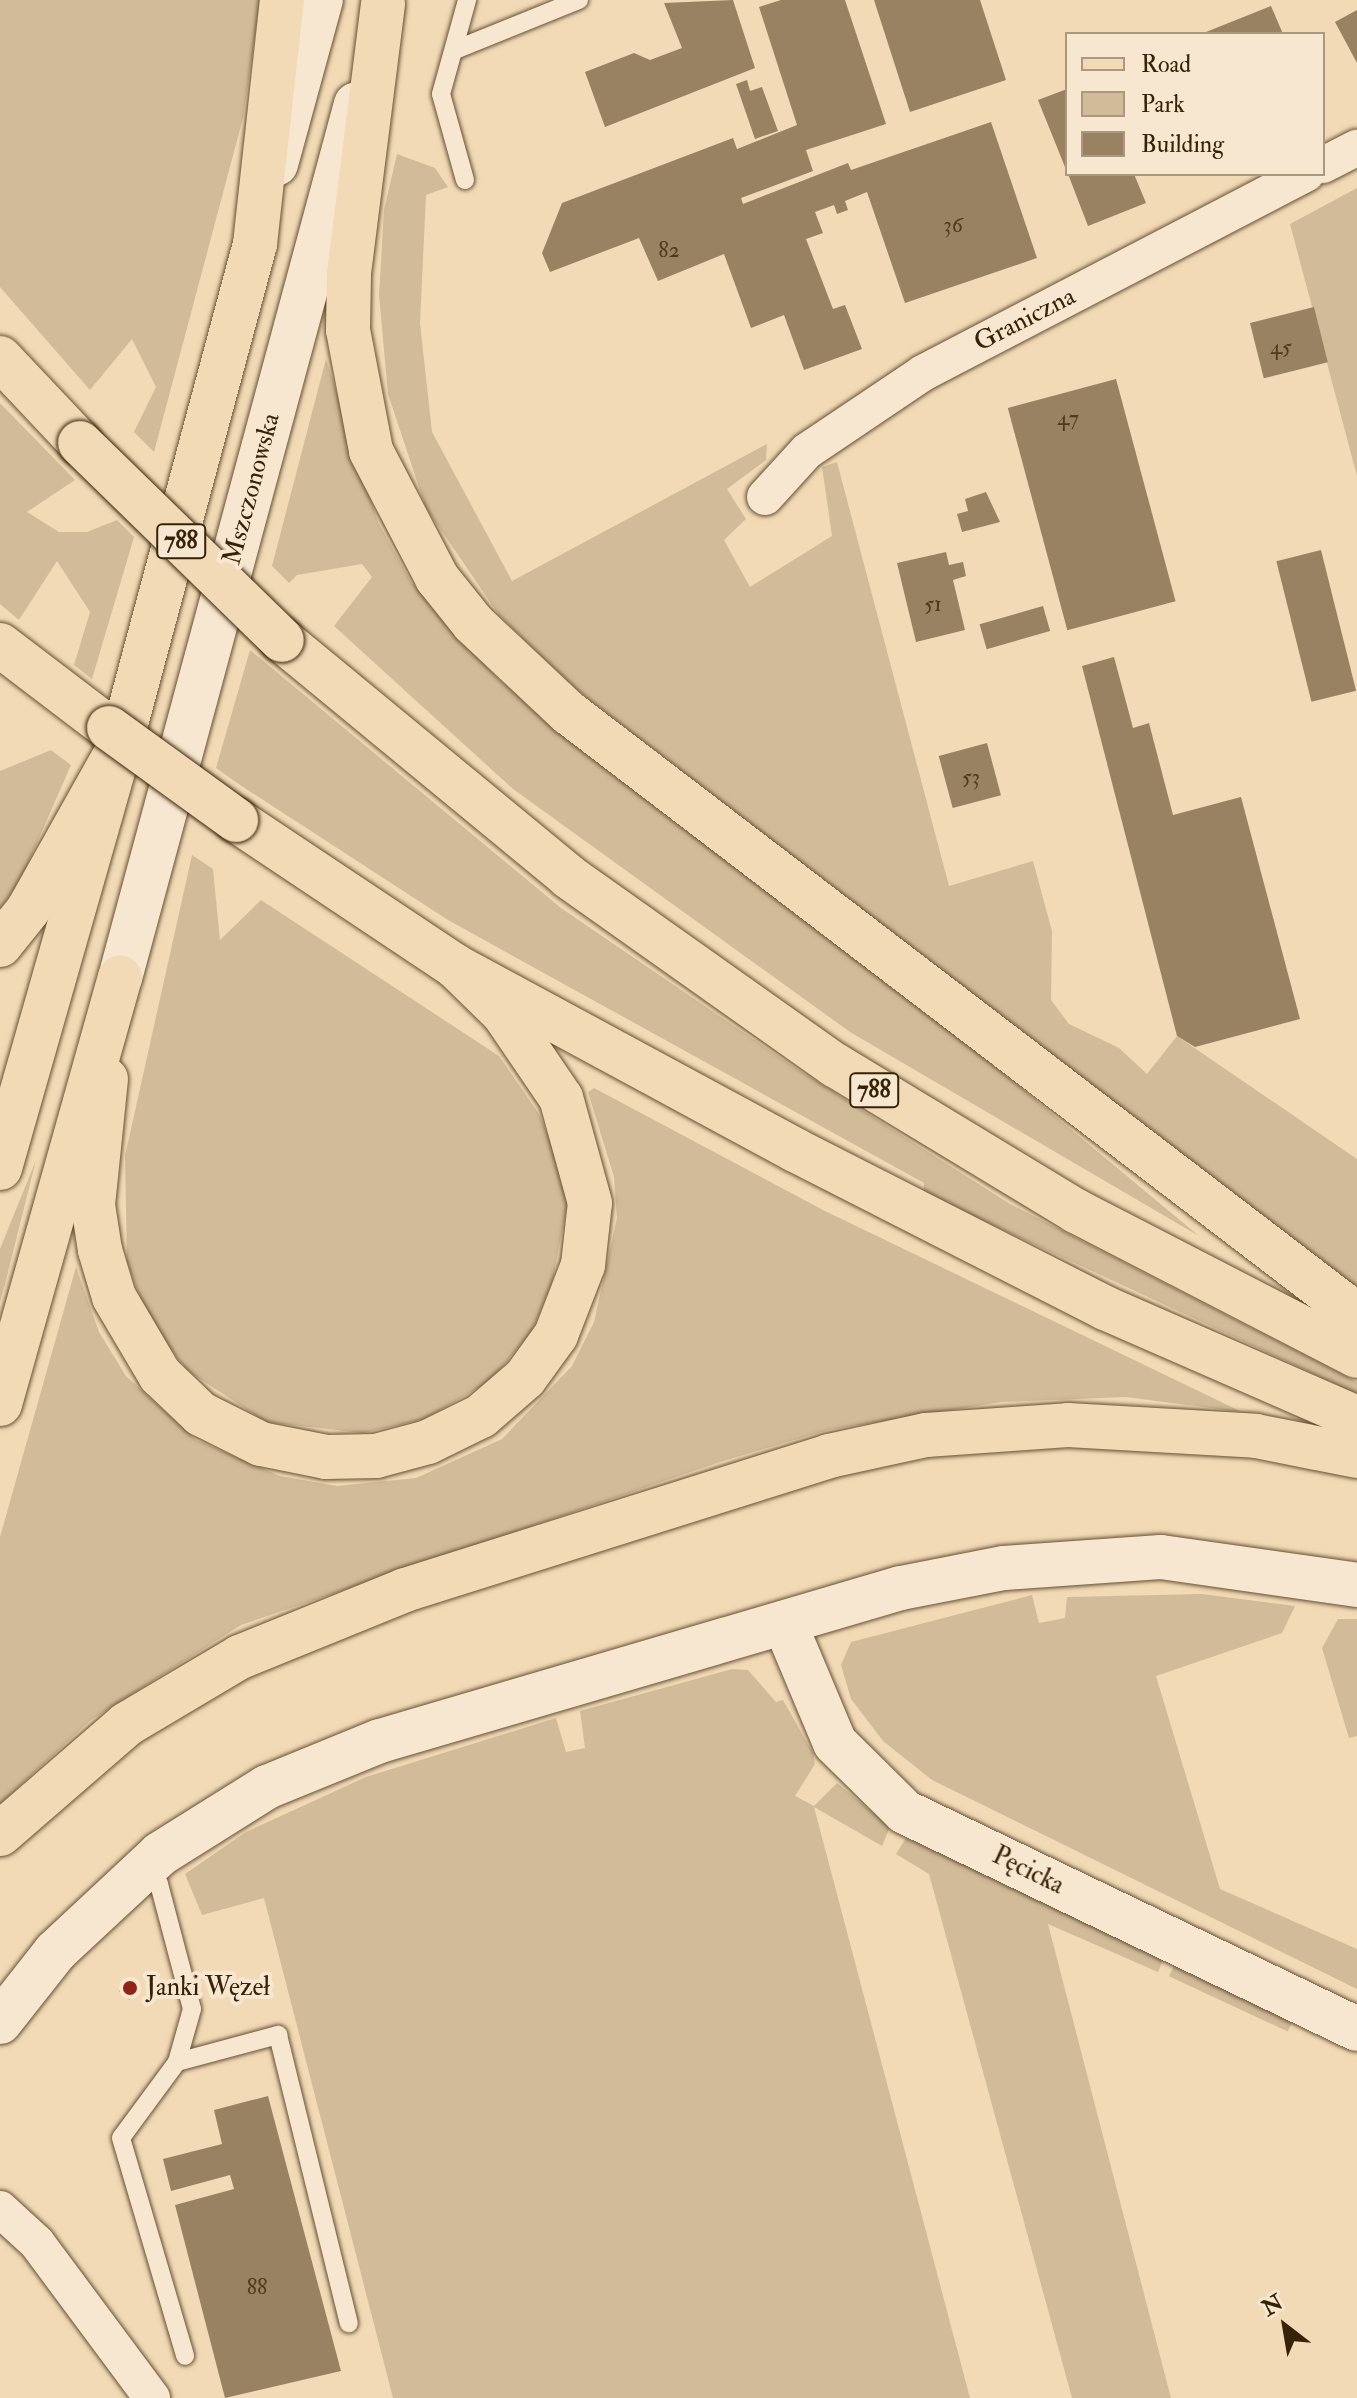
<!DOCTYPE html>
<meta charset="utf-8">
<style>
body{margin:0}
#map{position:relative;width:1357px;height:2398px;overflow:hidden;background:#f2dab6;font-family:"IM FELL Double Pica",serif}
div>[style]{position:absolute}
.green>*{inset:0;background:#d2bb98;transform-origin:0 0}
.building>*{inset:0;background:#988262;transform-origin:0 0}
.roads{filter:drop-shadow(0 0 2px #655032) drop-shadow(0 0 2px #655032)}
.lane>*{height:18px;margin:-9px;padding:0 9px;transform-origin:9px;border-radius:9px;background:#f7e7d0}
.street>*{height:36px;margin:-18px;padding:0 18px;transform-origin:18px;border-radius:18px;background:#f7e7d0}
.secondary>*{height:44px;margin:-22px;padding:0 22px;transform-origin:22px;border-radius:22px;background:#f7e7d0}
.primary>*{height:44px;margin:-22px;padding:0 22px;transform-origin:22px;border-radius:22px;background:#f2dab6}
.highway>*{height:44px;margin:-22px;padding:0 22px;transform-origin:22px;border-radius:22px;background:#f2dab6}
.bridges{filter:drop-shadow(0 0 2px #362206) drop-shadow(0 0 2px #362206)}
.primary-bridge>*{height:44px;margin:-22px;padding:0 22px;transform-origin:22px;border-radius:22px;background:#f2dab6}
.dots>*{width:22px;height:22px;translate:-50% -50%;box-sizing:border-box;border:4px solid #f7e7d0;border-radius:50%}
span{translate:-50% -50%;white-space:nowrap;text-align:center;line-height:1.15;-webkit-text-stroke:8px #f7e7d0;paint-order:stroke}
.number-label{font-size:22px;color:#4e3a1d}
.number-label span{-webkit-text-stroke-width:0}
.shield-label span{padding:2px 6px;background:#f7e7d0;border:2px solid;border-radius:6px;-webkit-text-stroke-width:0}
.shield-label{font-size:24px;color:#362206;font-weight:700}
.street-label{font-size:26px;color:#362206}
.poi-label{font-size:26px;color:#362206}
.left{translate:0 -50%;text-align:left}
.legend{position:absolute;left:1065px;top:32px;width:260px;height:144px;box-sizing:border-box;background:#f7e7d0;border:2px solid #aa987f;margin:0;padding:10px 14px;list-style:none;font-size:24px;color:#362206}
.legend li{display:flex;align-items:center;gap:16px;height:40px}
.legend b{width:40px;border:2px solid #aa987f}
.north{position:absolute;left:1245px;top:2286px;width:80px;height:80px;-webkit-text-stroke:6px #f7e7d0;paint-order:stroke;rotate:329deg;font-size:22px;font-weight:700;line-height:32px;text-align:center;color:#362206}
.north::after{content:'';display:block;margin:auto;width:28px;height:36px;background:#362206;clip-path:polygon(50% 0,100% 100%,50% 72%,0 100%)}
</style>
<div id="map">
<div class="green">
<div style="clip-path:polygon(0 0,260px 0,243px 118px,154px 452px,134px 432px,156px 387px,132px 339px,90px 390px,0 287px)"></div>
<div style="clip-path:polygon(397px 154px,435px 168px,448px 187px,426px 195px,420px 323px,432px 432px,512px 581px,767px 444px,766px 460px,727px 489px,746px 519px,724px 540px,750px 587px,832px 536px,822px 467px,837px 462px,949px 886px,1033px 861px,1052px 931px,1051px 1000px,1069px 1024px,1119px 1048px,1147px 1074px,1177px 1036px,1357px 1159px,1357px 1292px,577px 690px,499px 615px,426px 508px,388px 394px,379px 295px,384px 210px)"></div>
<div style="clip-path:polygon(1357px 188px,1357px 476px,1290px 224px)"></div>
<div style="clip-path:polygon(326px 359px,378px 522px,411px 582px,499px 680px,966px 1042px,1199px 1236px,850px 1032px,513px 789px,334px 626px,372px 577px,362px 564px,297px 575px,289px 583px,272px 566px)"></div>
<div style="clip-path:polygon(0 403px,75px 480px,27px 512px,59px 532px,87px 532px,117px 520px,134px 537px,92px 679px,74px 665px,90px 612px,57px 561px,19px 620px,0 604px)"></div>
<div style="clip-path:polygon(250px 650px,561px 908px,794px 1067px,1010px 1204px,1357px 1382px,1357px 1394px,924px 1193px,924px 1183px,448px 920px,240px 785px,216px 768px)"></div>
<div style="clip-path:polygon(51px 750px,71px 765px,21px 879px,0 909px,0 771px)"></div>
<div style="clip-path:polygon(192px 855px,213px 869px,220px 940px,261px 900px,499px 1056px,539px 1114px,563px 1172px,567px 1206px,552px 1283px,532px 1331px,490px 1381px,424px 1419px,363px 1433px,266px 1422px,188px 1371px,148px 1320px,127px 1261px,125px 1156px)"></div>
<div style="clip-path:polygon(594px 1088px,825px 1211px,1242px 1412px,1126px 1397px,1001px 1402px,828px 1430px,723px 1461px,241px 1625px,91px 1720px,0 1804px,0 1537px,76px 1267px,99px 1332px,126px 1376px,196px 1440px,280px 1476px,337px 1486px,416px 1478px,502px 1439px,572px 1366px,594px 1322px,617px 1218px,614px 1177px,588px 1092px)"></div>
<div style="clip-path:polygon(36px 1160px,5px 1284px,0 1302px,0 1249px)"></div>
<div style="clip-path:polygon(1202px 1594px,1295px 1606px,1282px 1633px,1156px 1676px,1220px 1889px,1357px 1949px,1357px 1989px,932px 1780px,883px 1741px,851px 1699px,841px 1665px,851px 1642px,1032px 1595px,1039px 1623px,1065px 1618px,1067px 1597px)"></div>
<div style="clip-path:polygon(1338px 1619px,1357px 1619px,1357px 1736px,1349px 1738px,1322px 1648px)"></div>
<div style="clip-path:polygon(732px 1669px,748px 1670px,776px 1702px,783px 1700px,813px 1753px,815px 1764px,795px 1796px,814px 1806px,837px 1783px,890px 1827px,882px 1846px,814px 1807px,970px 2398px,393px 2398px,264px 1898px,202px 1915px,185px 1874px,246px 1832px,366px 1777px,556px 1718px,566px 1752px,585px 1748px,580px 1711px)"></div>
<div style="clip-path:polygon(906px 1838px,1166px 1953px,1158px 1972px,1048px 1924px,1171px 2398px,1072px 2398px,929px 1874px,896px 1854px)"></div>
<div style="left:1177px;top:1959px;width:131px;height:19px;rotate:25deg"></div>
</div>
<div class="building">
<div style="clip-path:polygon(733px 0,755px 68px,605px 127px,585px 72px,634px 53px,650px 60px,682px 48px,664px 3px)"></div>
<div style="clip-path:polygon(781px 0,845px 0,886px 124px,806px 150px,813px 171px,741px 198px,743px 204px,848px 163px,851px 170px,991px 122px,1037px 258px,905px 303px,867px 192px,845px 201px,848px 210px,837px 214px,834px 205px,815px 212px,823px 233px,806px 239px,833px 309px,845px 305px,862px 349px,804px 370px,784px 315px,751px 328px,724px 254px,658px 281px,639px 238px,550px 272px,542px 253px,562px 203px,733px 138px,737px 149px,797px 125px,759px 7px)"></div>
<div style="clip-path:polygon(874px 0,980px 0,1006px 80px,910px 112px)"></div>
<div style="clip-path:polygon(1271px 6px,1283px 34px,1201px 34px)"></div>
<div style="clip-path:polygon(1357px 10px,1357px 63px,1335px 22px)"></div>
<div style="clip-path:polygon(747px 80px,750px 91px,762px 87px,778px 131px,755px 139px,736px 84px)"></div>
<div style="clip-path:polygon(1067px 89px,1067px 172px,1038px 100px)"></div>
<div style="clip-path:polygon(1068px 174px,1134px 174px,1146px 203px,1088px 226px)"></div>
<div style="left:1314px;top:307px;width:57px;height:66px;rotate:76deg"></div>
<div style="left:1116px;top:379px;width:230px;height:112px;rotate:75deg"></div>
<div style="clip-path:polygon(986px 492px,1000px 522px,962px 532px,957px 514px,968px 511px,965px 499px)"></div>
<div style="left:1321px;top:550px;width:145px;height:46px;rotate:76deg"></div>
<div style="clip-path:polygon(946px 552px,949px 565px,963px 562px,966px 576px,953px 580px,965px 630px,916px 642px,897px 563px)"></div>
<div style="left:1043px;top:606px;width:26px;height:66px;rotate:74deg"></div>
<div style="clip-path:polygon(1114px 657px,1133px 728px,1149px 723px,1173px 815px,1241px 797px,1300px 1019px,1195px 1047px,1177px 1036px,1082px 666px)"></div>
<div style="left:987px;top:743px;width:54px;height:50px;rotate:75deg"></div>
<div style="left:130px;top:1977px;width:14px;height:18px;rotate:39deg"></div>
<div style="clip-path:polygon(268px 2096px,341px 2371px,225px 2398px,175px 2205px,234px 2189px,230px 2175px,171px 2191px,163px 2159px,222px 2144px,214px 2110px)"></div>
</div>
<div class="roads">
<div class="lane">
<div style="left:455px;top:50px;width:134px;rotate:-22deg"></div>
<div style="left:465px;top:180px;width:89px;rotate:-105.6deg"></div>
<div style="left:441px;top:94px;width:98px;rotate:-74.5deg"></div>
<div style="left:142px;top:1873px;width:20px;rotate:33deg"></div>
<div style="left:159px;top:1884px;width:129px;rotate:75.2deg"></div>
<div style="left:192px;top:2009px;width:55px;rotate:105.8deg"></div>
<div style="left:177px;top:2062px;width:94px;rotate:126.4deg"></div>
<div style="left:121px;top:2138px;width:227px;rotate:73.6deg"></div>
<div style="left:177px;top:2062px;width:105px;rotate:-15deg"></div>
<div style="left:278px;top:2035px;width:297px;rotate:76.2deg"></div>
</div>
<div class="street">
<div style="left:1323px;top:165px;width:38px;rotate:-27deg"></div>
<div style="left:765px;top:497px;width:62px;rotate:-47.6deg"></div>
<div style="left:807px;top:451px;width:140px;rotate:-33.9deg"></div>
<div style="left:923px;top:373px;width:432px;rotate:-27.5deg"></div>
<div style="left:0;top:2209px;width:50px;rotate:42.6deg"></div>
<div style="left:37px;top:2243px;width:193px;rotate:53.4deg"></div>
</div>
<div class="secondary">
<div style="left:276px;top:164px;width:170px;rotate:-74.7deg"></div>
<div style="left:120px;top:978px;width:905px;rotate:-74.89deg"></div>
<div style="left:785px;top:1624px;width:129px;rotate:67.2deg"></div>
<div style="left:835px;top:1743px;width:98px;rotate:44.6deg"></div>
<div style="left:905px;top:1812px;width:501px;rotate:25.65deg"></div>
<div style="left:0;top:2022px;width:89px;rotate:-51.8deg"></div>
<div style="left:55px;top:1952px;width:144px;rotate:-43deg"></div>
<div style="left:160px;top:1854px;width:126px;rotate:-32.1deg"></div>
<div style="left:267px;top:1787px;width:122px;rotate:-22.2deg"></div>
<div style="left:380px;top:1741px;width:543px;rotate:-16.37deg"></div>
<div style="left:901px;top:1588px;width:105px;rotate:-11deg"></div>
<div style="left:1004px;top:1568px;width:157px;rotate:-4deg"></div>
<div style="left:1161px;top:1557px;width:198px;rotate:8.1deg"></div>
</div>
<div class="primary">
<div style="left:383px;top:4px;width:271px;rotate:97.2deg"></div>
<div style="left:349px;top:273px;width:57px;rotate:91deg"></div>
<div style="left:348px;top:330px;width:123px;rotate:79.2deg"></div>
<div style="left:371px;top:451px;width:143px;rotate:62.5deg"></div>
<div style="left:437px;top:578px;width:58px;rotate:51.3deg"></div>
<div style="left:473px;top:623px;width:132px;rotate:43.2deg"></div>
<div style="left:569px;top:713px;width:992px;rotate:37.38deg"></div>
<div style="left:0;top:358px;width:117px;rotate:46.7deg"></div>
<div style="left:282px;top:640px;width:372px;rotate:39.5deg"></div>
<div style="left:569px;top:877px;width:326px;rotate:35.3deg"></div>
<div style="left:835px;top:1065px;width:282px;rotate:31.2deg"></div>
<div style="left:1076px;top:1211px;width:316px;rotate:27.3deg"></div>
<div style="left:236px;top:820px;width:263px;rotate:33.7deg"></div>
<div style="left:455px;top:966px;width:387px;rotate:28.4deg"></div>
<div style="left:795px;top:1150px;width:348px;rotate:27deg"></div>
<div style="left:1105px;top:1308px;width:275px;rotate:23.6deg"></div>
<div style="left:0;top:945px;width:45px;rotate:-51.3deg"></div>
<div style="left:28px;top:910px;width:188px;rotate:-60.7deg"></div>
<div style="left:120px;top:746px;width:520px;rotate:-74.95deg"></div>
<div style="left:255px;top:244px;width:245px;rotate:-83.7deg"></div>
<div style="left:106px;top:1079px;width:127px;rotate:95.9deg"></div>
<div style="left:93px;top:1205px;width:46px;rotate:81.2deg"></div>
<div style="left:100px;top:1250px;width:49px;rotate:73.4deg"></div>
<div style="left:114px;top:1297px;width:91px;rotate:59.5deg"></div>
<div style="left:160px;top:1375px;width:57px;rotate:43.6deg"></div>
<div style="left:201px;top:1414px;width:67px;rotate:26.6deg"></div>
<div style="left:261px;top:1444px;width:66px;rotate:11.3deg"></div>
<div style="left:326px;top:1457px;width:50px;rotate:-1.1deg"></div>
<div style="left:376px;top:1456px;width:54px;rotate:-15.1deg"></div>
<div style="left:428px;top:1442px;width:59px;rotate:-26.1deg"></div>
<div style="left:481px;top:1416px;width:58px;rotate:-40.8deg"></div>
<div style="left:525px;top:1378px;width:53px;rotate:-54.2deg"></div>
<div style="left:556px;top:1335px;width:75px;rotate:-68.9deg"></div>
<div style="left:583px;top:1265px;width:62px;rotate:-83.6deg"></div>
<div style="left:590px;top:1203px;width:109px;rotate:-105.4deg"></div>
<div style="left:561px;top:1098px;width:102px;rotate:-124.2deg"></div>
<div style="left:504px;top:1014px;width:69px;rotate:-135.6deg"></div>
</div>
<div class="highway">
<div style="left:0;top:645px;width:137px;rotate:37.3deg"></div>
<div style="left:0;top:1168px;width:439px;rotate:-74.1deg"></div>
<div style="left:0;top:1404px;width:443px;rotate:-74.3deg"></div>
<div style="left:0;top:1834px;width:168px;rotate:-40.9deg"></div>
<div style="left:127px;top:1724px;width:131px;rotate:-30.7deg"></div>
<div style="left:240px;top:1657px;width:178px;rotate:-22.1deg"></div>
<div style="left:405px;top:1590px;width:445px;rotate:-17.5deg"></div>
<div style="left:829px;top:1456px;width:99px;rotate:-12.2deg"></div>
<div style="left:926px;top:1435px;width:142px;rotate:-4deg"></div>
<div style="left:1068px;top:1425px;width:188px;rotate:3.3deg"></div>
<div style="left:1256px;top:1436px;width:103px;rotate:11.2deg"></div>
</div>
</div>
<div class="bridges">
<div class="primary-bridge">
<div style="left:80px;top:443px;width:282px;rotate:44.3deg"></div>
<div style="left:109px;top:728px;width:157px;rotate:35.9deg"></div>
</div>
</div>
<div class="dots">
<div style="left:130px;top:1988px;background:#8f2418"></div>
</div>
<div class="number-label">
<span style="left:953px;top:226px">36</span>
<span style="left:669px;top:251px">82</span>
<span style="left:1281px;top:348px">45</span>
<span style="left:1068px;top:419px">47</span>
<span style="left:933px;top:605px">51</span>
<span style="left:971px;top:778px">53</span>
<span style="left:257px;top:2288px">88</span>
</div>
<div class="shield-label">
<span style="left:181px;top:541px">788</span>
<span style="left:874px;top:1090px">788</span>
</div>
<div class="street-label">
<span style="left:1025px;top:320px;rotate:-27deg">Graniczna</span>
<span style="left:252px;top:489px;rotate:-75deg">Mszczonowska</span>
<span style="left:1028px;top:1871px;rotate:26deg">Pęcicka</span>
</div>
<div class="poi-label">
<span class="left" style="left:146px;top:1988px">Janki Węzeł</span>
</div>
<ul class="legend">
<li><b style="height:10px;background:#f2dab6"></b>Road</li>
<li><b style="height:22px;background:#d2bb98"></b>Park</li>
<li><b style="height:22px;background:#988262"></b>Building</li>
</ul>
<div class="north">N</div>
</div>
